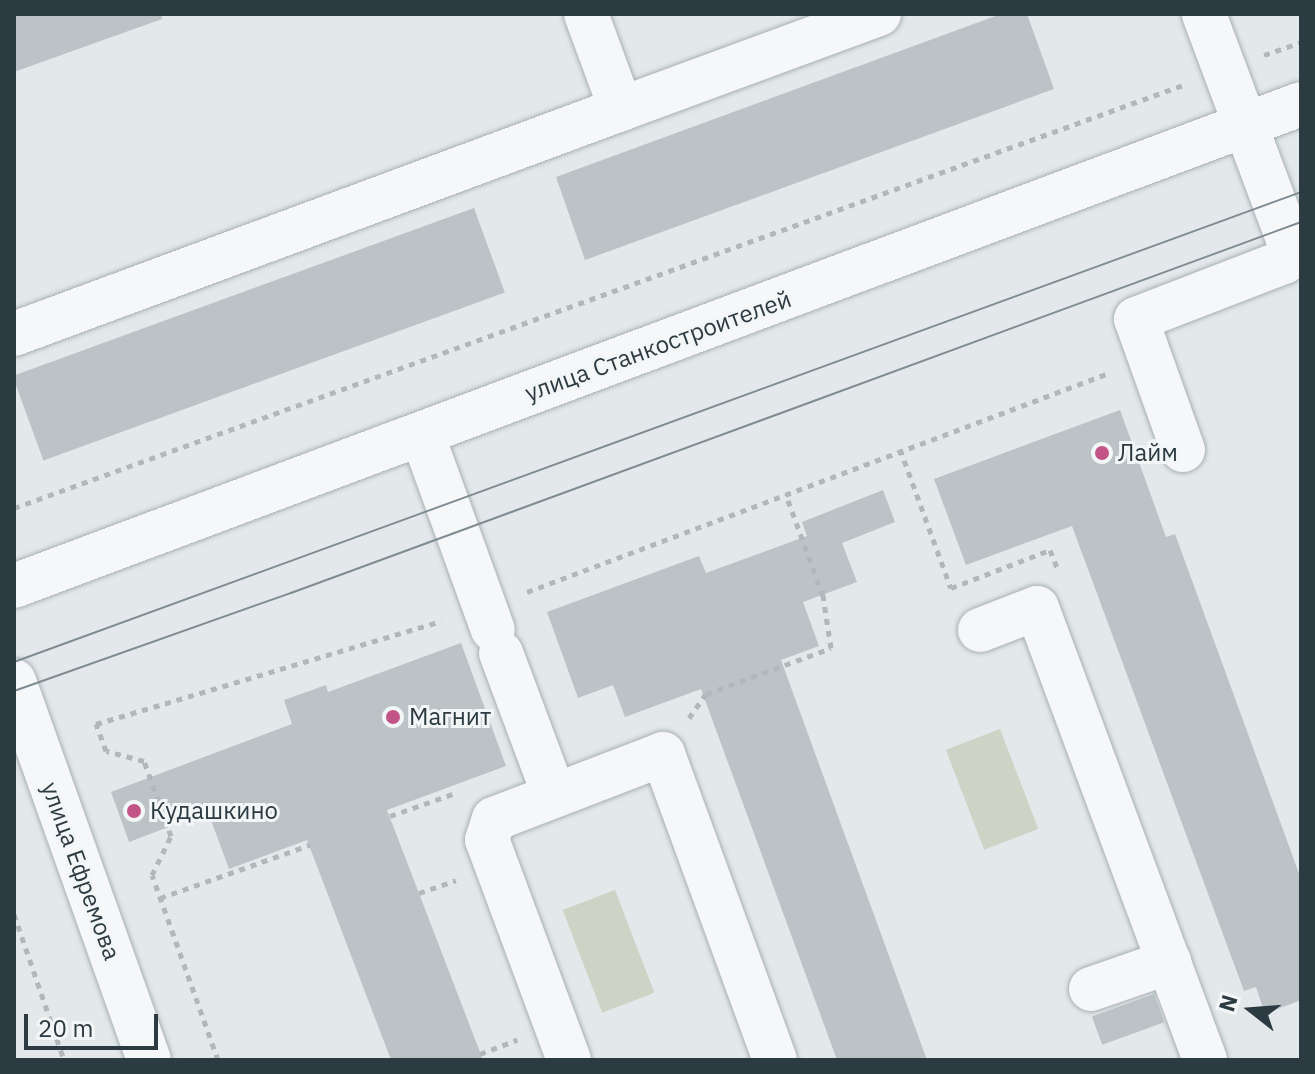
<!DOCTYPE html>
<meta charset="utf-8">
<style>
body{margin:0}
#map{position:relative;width:1315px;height:1074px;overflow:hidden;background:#e3e8ea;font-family:"IBM Plex Sans",sans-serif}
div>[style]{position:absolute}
.green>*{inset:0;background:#cdd3c5;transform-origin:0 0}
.building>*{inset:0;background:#bbc3c6;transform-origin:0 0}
.path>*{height:5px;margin-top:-2.5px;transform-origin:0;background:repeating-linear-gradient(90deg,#b1b7ba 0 6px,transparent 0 12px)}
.roads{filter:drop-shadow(0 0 2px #a8b0b4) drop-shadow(0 0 2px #a8b0b4)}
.minor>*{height:44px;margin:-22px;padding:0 22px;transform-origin:22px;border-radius:22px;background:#f5f7f8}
.tram>*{height:2px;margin:-1px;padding:0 1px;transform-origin:1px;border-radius:1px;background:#7e8c92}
.dots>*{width:22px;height:22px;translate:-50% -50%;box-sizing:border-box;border:4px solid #f3f6f7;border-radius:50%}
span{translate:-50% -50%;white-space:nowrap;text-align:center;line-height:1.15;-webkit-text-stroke:6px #f3f6f7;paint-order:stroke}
.street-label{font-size:24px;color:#2c3a41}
.poi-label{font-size:24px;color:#2c3a41}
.left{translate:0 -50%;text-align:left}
.frame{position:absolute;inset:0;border:16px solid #2c3a41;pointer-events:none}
.north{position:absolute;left:1211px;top:970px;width:80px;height:80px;-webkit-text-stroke:6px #f3f6f7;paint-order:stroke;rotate:287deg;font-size:22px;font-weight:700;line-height:32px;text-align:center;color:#2c3a41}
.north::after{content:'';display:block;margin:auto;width:28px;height:36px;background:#2c3a41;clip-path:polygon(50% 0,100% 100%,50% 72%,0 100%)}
.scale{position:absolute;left:24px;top:1014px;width:134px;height:36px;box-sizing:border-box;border:4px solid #2c3a41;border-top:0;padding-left:10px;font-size:24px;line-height:28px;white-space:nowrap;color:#2c3a41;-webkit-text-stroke:6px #f3f6f7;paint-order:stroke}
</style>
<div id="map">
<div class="green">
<div style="left:1000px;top:729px;width:107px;height:58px;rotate:69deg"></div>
<div style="left:615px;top:890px;width:110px;height:56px;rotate:69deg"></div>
</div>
<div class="building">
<div style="clip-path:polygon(14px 14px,161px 14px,162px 19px,14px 72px)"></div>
<div style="clip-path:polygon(1001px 14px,1027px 14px,1054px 89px,585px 260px,556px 177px)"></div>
<div style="left:474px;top:208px;width:90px;height:491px;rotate:70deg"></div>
<div style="clip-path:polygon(1120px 410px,1166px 537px,1175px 534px,1301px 879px,1301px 1000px,1265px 1014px,1256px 987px,1244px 991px,1072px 526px,966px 565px,934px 479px)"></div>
<div style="clip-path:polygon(883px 490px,895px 522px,842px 543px,857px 582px,803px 602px,819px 646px,781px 660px,927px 1060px,837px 1060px,701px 689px,625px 717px,613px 685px,578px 698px,547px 612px,699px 556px,706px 573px,807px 536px,802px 522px)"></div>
<div style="clip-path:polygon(461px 643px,506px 766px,387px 810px,483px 1060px,391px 1060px,307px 840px,229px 869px,208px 812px,129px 842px,111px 792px,292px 724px,284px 700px,326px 685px,328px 692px)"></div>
<div style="left:1154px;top:994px;width:30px;height:66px;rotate:70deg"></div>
</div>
<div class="path">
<div style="left:1264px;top:55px;width:39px;rotate:-19deg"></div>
<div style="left:900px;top:449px;width:148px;rotate:69.9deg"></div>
<div style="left:951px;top:588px;width:106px;rotate:-21deg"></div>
<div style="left:1050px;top:550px;width:22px;rotate:68deg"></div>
<div style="left:14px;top:508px;width:1243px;rotate:-19.89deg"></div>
<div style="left:527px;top:592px;width:622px;rotate:-20.62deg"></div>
<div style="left:689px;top:718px;width:29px;rotate:-55deg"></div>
<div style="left:706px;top:694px;width:133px;rotate:-20.2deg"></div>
<div style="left:831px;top:648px;width:53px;rotate:-98.7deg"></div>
<div style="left:823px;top:596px;width:108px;rotate:-110.1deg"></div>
<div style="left:390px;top:816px;width:72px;rotate:-19.4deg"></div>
<div style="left:419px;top:893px;width:39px;rotate:-19deg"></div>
<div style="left:160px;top:898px;width:159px;rotate:-19.5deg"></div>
<div style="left:14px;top:914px;width:154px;rotate:71.1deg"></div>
<div style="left:480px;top:1054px;width:40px;rotate:-21deg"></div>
<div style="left:218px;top:1060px;width:196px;rotate:-109.6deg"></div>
<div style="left:152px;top:875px;width:43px;rotate:-64deg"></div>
<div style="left:171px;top:836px;width:80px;rotate:-109.8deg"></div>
<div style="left:144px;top:761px;width:39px;rotate:-165deg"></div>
<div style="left:106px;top:751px;width:29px;rotate:-110deg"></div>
<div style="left:96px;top:724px;width:360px;rotate:-16.6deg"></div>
</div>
<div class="roads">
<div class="minor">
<div style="left:621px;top:109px;width:275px;rotate:-20.2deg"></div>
<div style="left:14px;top:334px;width:647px;rotate:-20.34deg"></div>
<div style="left:621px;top:109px;width:101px;rotate:-110.2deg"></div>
<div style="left:422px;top:434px;width:208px;rotate:70.1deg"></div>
<div style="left:1183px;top:450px;width:139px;rotate:-109.7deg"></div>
<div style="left:1136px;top:319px;width:159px;rotate:-21.1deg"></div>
<div style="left:1284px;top:262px;width:12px;rotate:-66deg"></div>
<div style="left:1289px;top:251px;width:12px;rotate:-95deg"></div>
<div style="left:1288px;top:239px;width:240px;rotate:-110.5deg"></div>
<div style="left:14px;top:586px;width:1374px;rotate:-20.53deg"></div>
<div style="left:980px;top:630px;width:61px;rotate:-21.1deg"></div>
<div style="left:1037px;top:608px;width:482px;rotate:69.6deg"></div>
<div style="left:501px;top:653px;width:152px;rotate:69.5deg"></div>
<div style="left:14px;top:681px;width:402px;rotate:70.4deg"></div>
<div style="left:1091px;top:989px;width:83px;rotate:-19.1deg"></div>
<div style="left:569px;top:1060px;width:235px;rotate:-110.4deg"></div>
<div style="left:487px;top:840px;width:22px;rotate:-72deg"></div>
<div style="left:494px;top:819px;width:181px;rotate:-21deg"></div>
<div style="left:663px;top:754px;width:326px;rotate:69.9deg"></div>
</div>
</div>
<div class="tram">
<div style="left:14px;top:662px;width:1370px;rotate:-20.06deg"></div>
<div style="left:14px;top:691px;width:294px;rotate:-19.5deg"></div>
<div style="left:291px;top:593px;width:1076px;rotate:-20.17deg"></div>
</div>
<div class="dots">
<div style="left:1102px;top:453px;background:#c35488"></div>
<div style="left:393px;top:717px;background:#c35488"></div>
<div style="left:134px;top:811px;background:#c35488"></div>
</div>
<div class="street-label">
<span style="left:658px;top:346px;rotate:-20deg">улица Станкостроителей</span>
<span style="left:81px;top:871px;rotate:70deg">улица Ефремова</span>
</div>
<div class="poi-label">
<span class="left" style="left:1118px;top:453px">Лайм</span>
<span class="left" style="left:409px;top:717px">Магнит</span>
<span class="left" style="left:150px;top:811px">Кудашкино</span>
</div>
<div class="frame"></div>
<div class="north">N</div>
<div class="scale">20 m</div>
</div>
